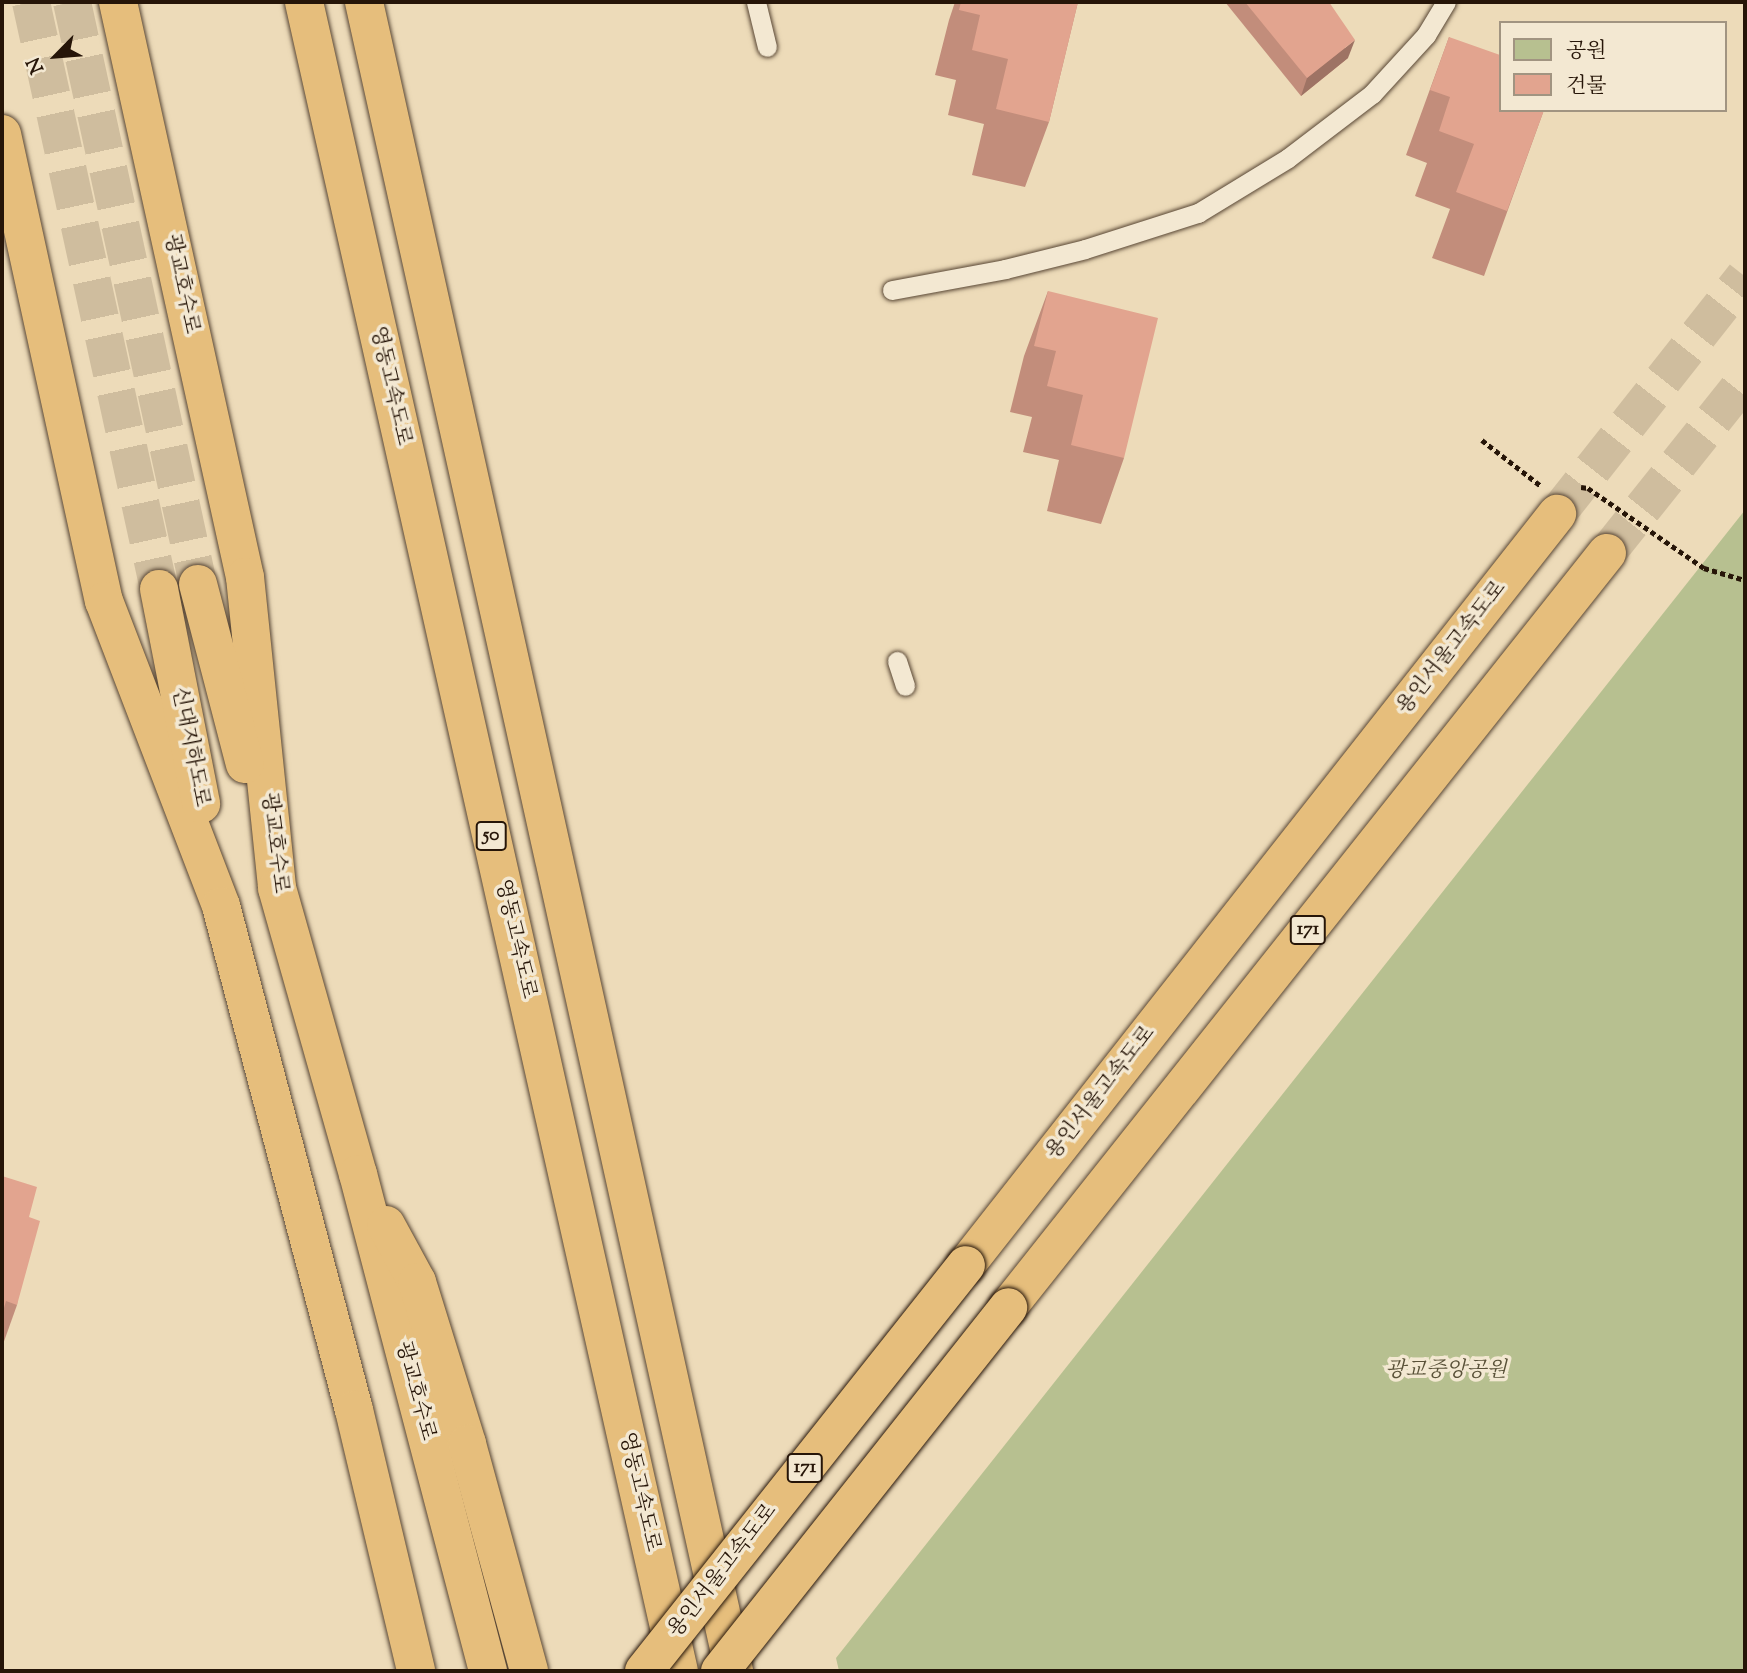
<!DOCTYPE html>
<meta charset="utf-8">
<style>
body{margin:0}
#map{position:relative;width:1747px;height:1673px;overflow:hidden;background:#eddbb9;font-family:"Sorts Mill Goudy","Noto Serif KR",serif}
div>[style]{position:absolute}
.green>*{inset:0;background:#b7c090}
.highway-tunnel>*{height:38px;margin-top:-19px;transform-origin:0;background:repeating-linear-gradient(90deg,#cfbd9e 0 38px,transparent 0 57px)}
.path>*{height:4.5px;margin-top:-2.25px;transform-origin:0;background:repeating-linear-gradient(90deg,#261508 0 5px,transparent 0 8.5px)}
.roads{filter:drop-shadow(0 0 2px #584634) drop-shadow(0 0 2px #584634)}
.lane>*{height:19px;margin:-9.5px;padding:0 9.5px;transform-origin:9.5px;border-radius:9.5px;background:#f3e8d2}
.highway>*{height:38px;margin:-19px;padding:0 19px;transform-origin:19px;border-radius:19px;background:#e6be7c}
.bridges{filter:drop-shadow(0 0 2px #261508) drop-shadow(0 0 2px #261508)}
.highway-bridge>*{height:38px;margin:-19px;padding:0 19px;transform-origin:19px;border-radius:19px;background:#e6be7c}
.wall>*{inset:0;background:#c28d7b}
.shaded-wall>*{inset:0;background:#9e7364}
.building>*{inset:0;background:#e2a48f}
span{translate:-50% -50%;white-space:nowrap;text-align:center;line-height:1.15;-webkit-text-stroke:7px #f3e8d2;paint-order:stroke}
.shield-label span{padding:2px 5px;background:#f3e8d2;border:2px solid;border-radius:5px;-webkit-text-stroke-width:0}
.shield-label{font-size:19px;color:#261508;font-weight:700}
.street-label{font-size:21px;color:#261508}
.park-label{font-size:21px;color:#595138;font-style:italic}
.frame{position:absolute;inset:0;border:4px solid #261508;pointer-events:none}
.legend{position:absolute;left:1499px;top:21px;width:228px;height:91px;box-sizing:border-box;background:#f3e8d2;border:2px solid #a19481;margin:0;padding:9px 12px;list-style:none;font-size:21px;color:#261508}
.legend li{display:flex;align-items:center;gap:14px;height:35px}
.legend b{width:35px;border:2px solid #a19481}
.north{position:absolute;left:21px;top:21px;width:70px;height:70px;-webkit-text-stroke:5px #f3e8d2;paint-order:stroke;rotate:245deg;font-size:19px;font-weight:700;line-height:28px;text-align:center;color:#261508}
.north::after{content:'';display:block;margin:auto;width:24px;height:32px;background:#261508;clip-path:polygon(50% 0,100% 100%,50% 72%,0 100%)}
</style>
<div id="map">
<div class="green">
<div style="clip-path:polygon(1745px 510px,1745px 1671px,839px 1671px,836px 1658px)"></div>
</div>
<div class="highway-tunnel">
<div style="left:31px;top:2px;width:601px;rotate:77.7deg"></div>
<div style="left:72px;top:2px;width:595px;rotate:77.78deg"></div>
<div style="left:1557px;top:514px;width:303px;rotate:-51.7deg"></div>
<div style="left:1607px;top:553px;width:221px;rotate:-51.4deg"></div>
</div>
<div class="path">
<div style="left:1482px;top:440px;width:75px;rotate:37.9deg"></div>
<div style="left:1581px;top:487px;width:7px;rotate:8deg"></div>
<div style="left:1588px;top:488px;width:141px;rotate:34.6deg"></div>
<div style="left:1704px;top:568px;width:43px;rotate:16.3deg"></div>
</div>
<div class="roads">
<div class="lane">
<div style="left:756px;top:2px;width:46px;rotate:76.3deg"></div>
<div style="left:892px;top:290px;width:115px;rotate:-10.5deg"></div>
<div style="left:1005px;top:269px;width:82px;rotate:-14deg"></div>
<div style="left:1085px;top:249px;width:119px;rotate:-17.7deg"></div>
<div style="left:1198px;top:213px;width:105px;rotate:-31.4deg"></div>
<div style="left:1288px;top:158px;width:106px;rotate:-37.3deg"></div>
<div style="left:1372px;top:94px;width:80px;rotate:-47.5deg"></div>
<div style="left:1426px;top:35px;width:39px;rotate:-59deg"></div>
<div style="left:897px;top:661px;width:26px;rotate:72deg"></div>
</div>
<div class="highway">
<div style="left:118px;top:2px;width:589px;rotate:77.55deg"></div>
<div style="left:245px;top:577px;width:313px;rotate:84.1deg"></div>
<div style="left:277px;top:888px;width:297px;rotate:74.2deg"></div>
<div style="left:358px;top:1174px;width:514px;rotate:75.34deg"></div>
<div style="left:304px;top:2px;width:1711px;rotate:77.34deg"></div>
<div style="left:364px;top:2px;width:1710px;rotate:77.5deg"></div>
<div style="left:2px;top:134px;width:478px;rotate:77.7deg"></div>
<div style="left:104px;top:601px;width:327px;rotate:69deg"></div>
<div style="left:221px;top:906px;width:521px;rotate:75.22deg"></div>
<div style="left:354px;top:1410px;width:268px;rotate:76.6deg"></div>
<div style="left:198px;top:584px;width:186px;rotate:75.4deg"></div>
<div style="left:159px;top:589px;width:219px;rotate:78.9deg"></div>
<div style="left:386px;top:1225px;width:65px;rotate:61.5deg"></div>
<div style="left:417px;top:1282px;width:170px;rotate:72.8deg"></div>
<div style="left:467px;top:1444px;width:235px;rotate:74.7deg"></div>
<div style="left:966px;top:1265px;width:956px;rotate:-51.8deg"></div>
<div style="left:1008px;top:1307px;width:963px;rotate:-51.54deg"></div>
</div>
</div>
<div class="bridges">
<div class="highway-bridge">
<div style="left:644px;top:1671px;width:518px;rotate:-51.58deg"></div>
<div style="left:720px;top:1671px;width:464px;rotate:-51.6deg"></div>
</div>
</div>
<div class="wall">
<div style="clip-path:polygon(955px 2px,1078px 2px,1049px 122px,1025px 187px,972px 175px,984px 124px,948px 115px,956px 80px,935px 75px,949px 20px)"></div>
<div style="clip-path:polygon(1225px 2px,1329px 2px,1348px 58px,1301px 96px)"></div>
<div style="clip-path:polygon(1449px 37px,1544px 110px,1484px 276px,1432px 258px,1450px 209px,1415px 196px,1427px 163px,1406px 155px)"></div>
<div style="clip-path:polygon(1048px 291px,1124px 458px,1101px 524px,1047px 511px,1059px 460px,1023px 452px,1032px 417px,1010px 412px,1024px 356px)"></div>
<div style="clip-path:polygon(2px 1176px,29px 1217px,17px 1305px,2px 1347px)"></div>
</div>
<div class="shaded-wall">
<div style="clip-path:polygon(1355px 40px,1348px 58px,1301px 96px,1307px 78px)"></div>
</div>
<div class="building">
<div style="clip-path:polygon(961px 2px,1078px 2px,1049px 122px,996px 109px,1008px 59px,972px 50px,980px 15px,959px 10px)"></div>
<div style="clip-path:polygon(1245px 2px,1329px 2px,1355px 40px,1307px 78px)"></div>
<div style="clip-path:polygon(1449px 37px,1500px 55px,1500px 110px,1544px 110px,1507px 211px,1456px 192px,1474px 144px,1439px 131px,1450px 97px,1430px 90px)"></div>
<div style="clip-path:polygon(1048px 291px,1158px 318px,1124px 458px,1071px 445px,1083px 395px,1047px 386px,1056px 351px,1034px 346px)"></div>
<div style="clip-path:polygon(2px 1176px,37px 1187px,29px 1217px,40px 1221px,17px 1305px,6px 1301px,2px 1315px)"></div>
</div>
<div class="shield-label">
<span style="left:491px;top:836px">50</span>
<span style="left:1308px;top:930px">171</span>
<span style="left:805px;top:1468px">171</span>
</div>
<div class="street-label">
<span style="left:181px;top:284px;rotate:78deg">광교호수로</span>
<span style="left:390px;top:386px;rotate:77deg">영동고속도로</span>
<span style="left:1452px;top:648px;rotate:-52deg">용인서울고속도로</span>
<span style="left:190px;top:747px;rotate:79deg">신대지하도로</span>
<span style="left:274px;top:843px;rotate:83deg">광교호수로</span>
<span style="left:515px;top:939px;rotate:77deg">영동고속도로</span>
<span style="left:1101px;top:1093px;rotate:-52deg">용인서울고속도로</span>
<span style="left:415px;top:1391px;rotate:75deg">광교호수로</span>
<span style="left:639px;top:1492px;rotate:77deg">영동고속도로</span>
<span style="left:723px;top:1571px;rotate:-52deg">용인서울고속도로</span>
</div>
<div class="park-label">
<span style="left:1446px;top:1371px">광교중앙공원</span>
</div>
<div class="frame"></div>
<ul class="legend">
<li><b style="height:19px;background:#b7c090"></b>공원</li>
<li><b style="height:19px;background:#e2a48f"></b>건물</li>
</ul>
<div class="north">N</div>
</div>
